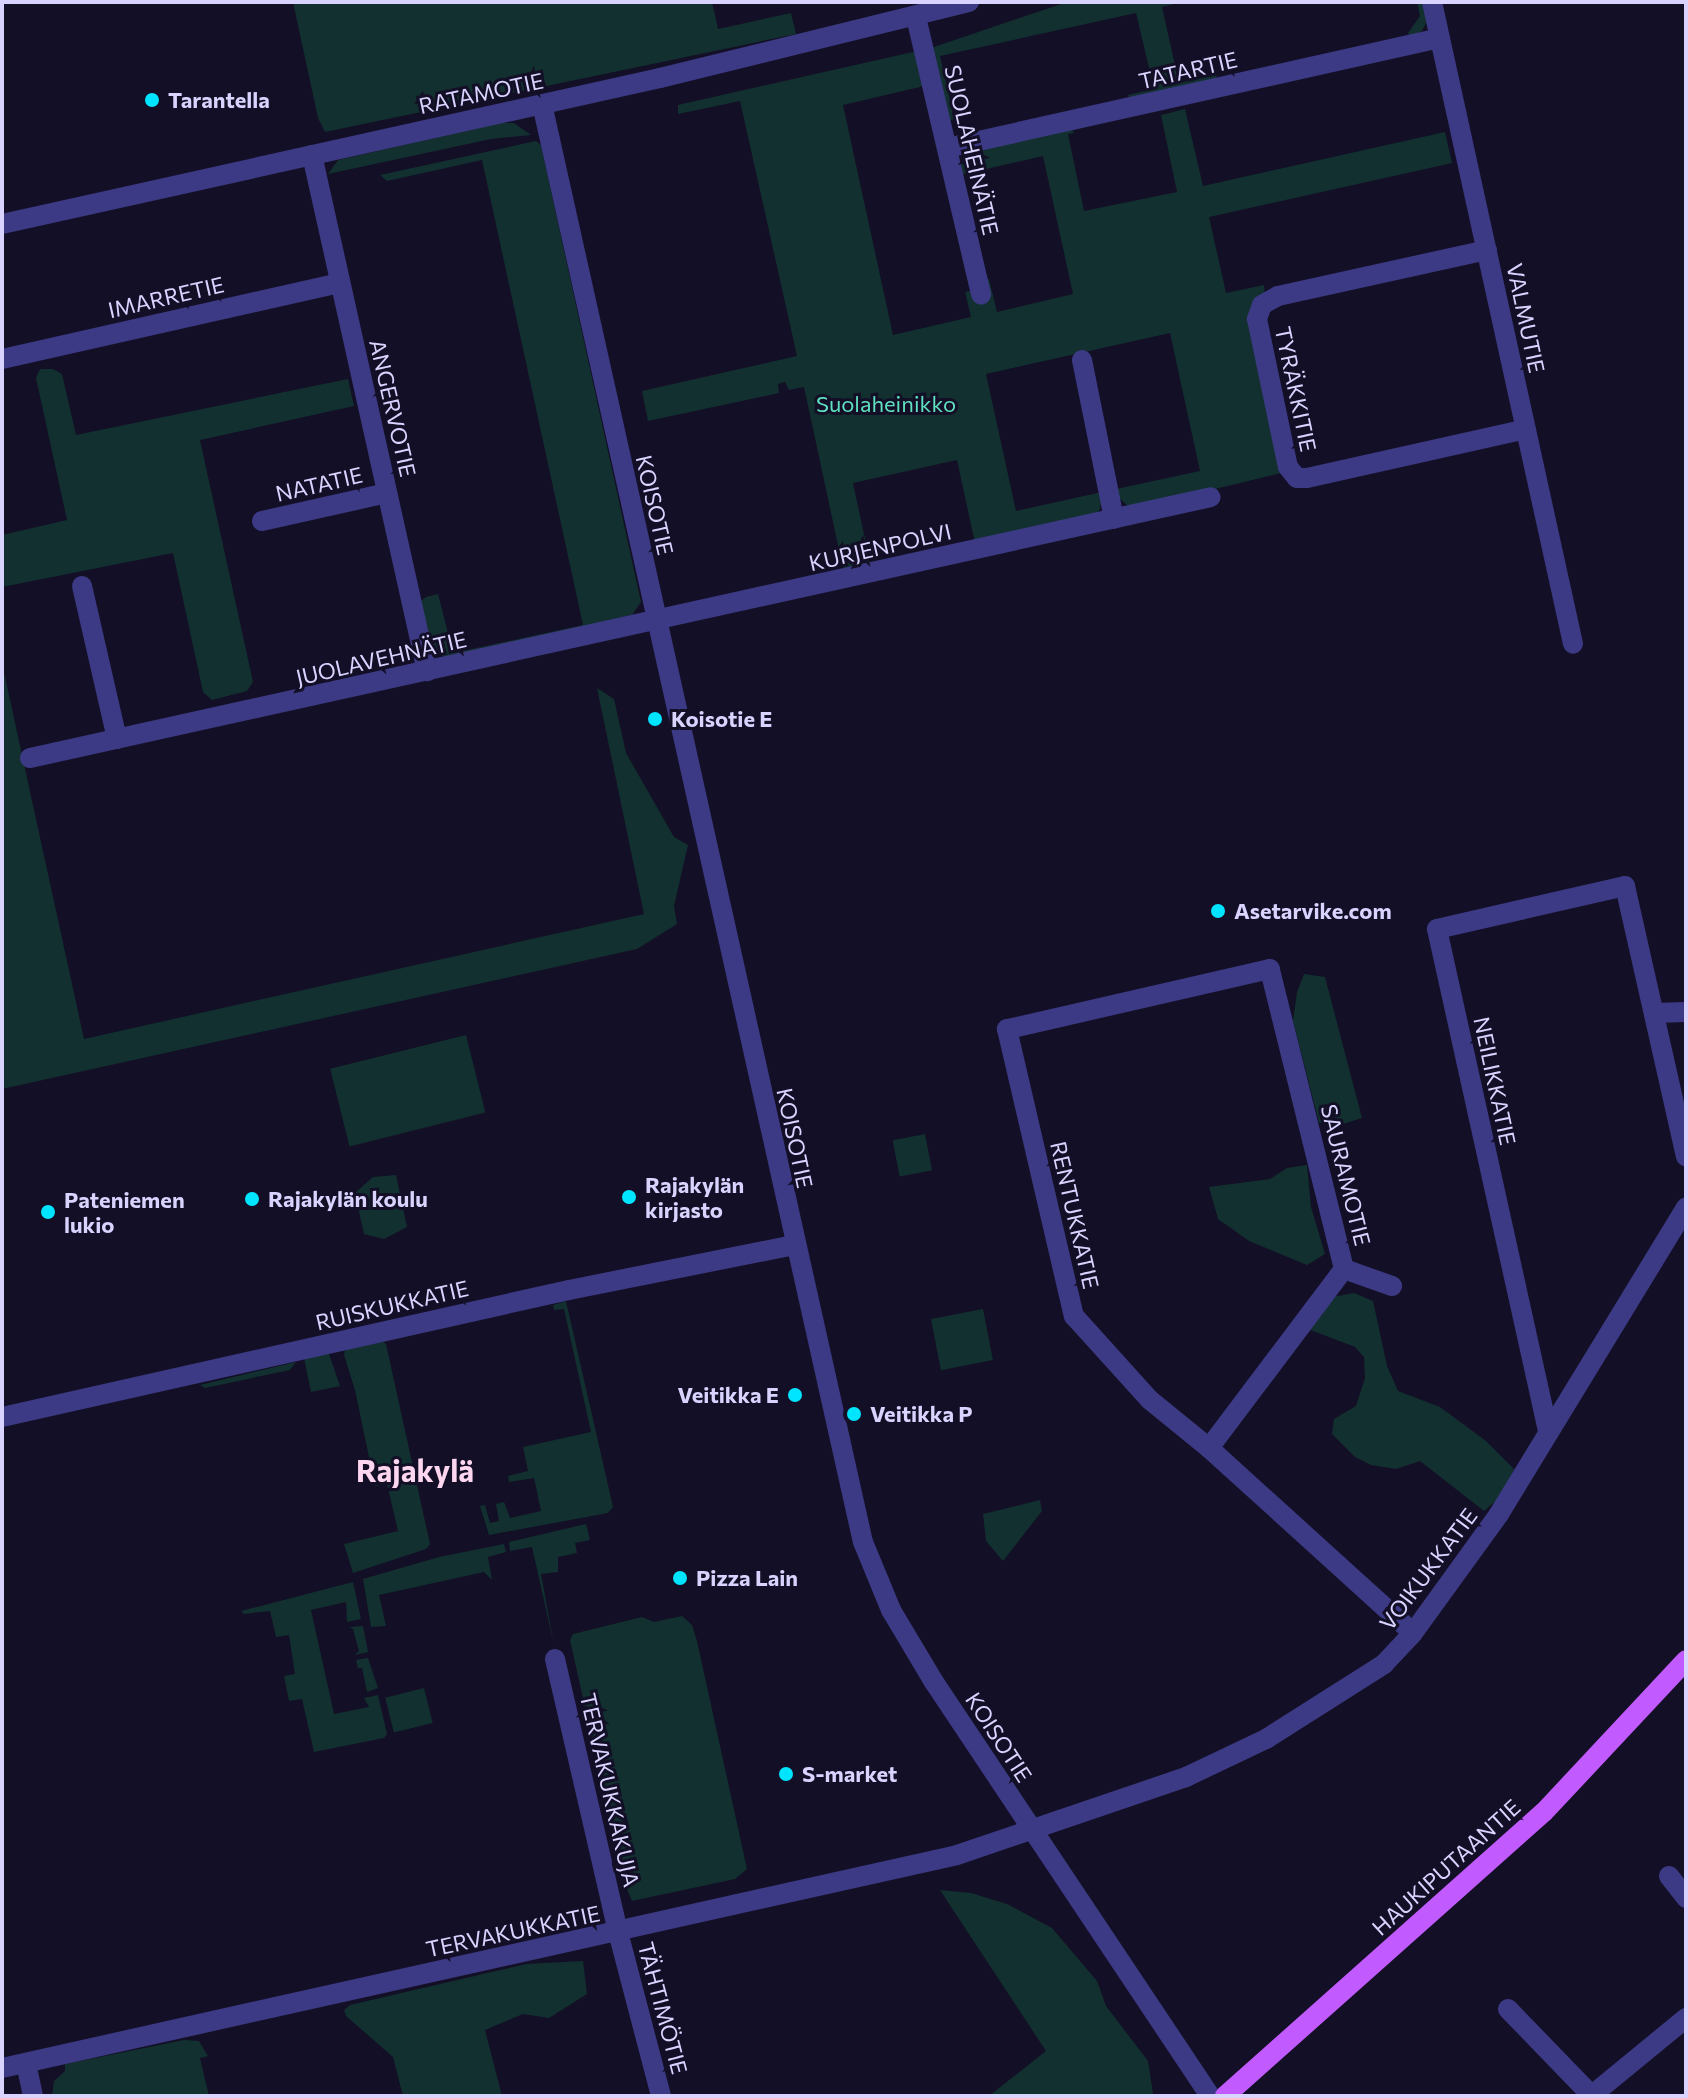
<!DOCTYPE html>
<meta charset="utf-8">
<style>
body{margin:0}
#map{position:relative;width:1688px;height:2098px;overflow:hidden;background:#130f26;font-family:Commissioner,sans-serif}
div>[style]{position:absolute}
.green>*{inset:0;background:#12302f;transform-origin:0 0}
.minor>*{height:20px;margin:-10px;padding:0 10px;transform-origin:10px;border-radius:10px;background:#3d3a85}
.major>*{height:20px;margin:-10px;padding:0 10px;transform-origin:10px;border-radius:10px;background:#c25bff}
.dots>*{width:22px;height:22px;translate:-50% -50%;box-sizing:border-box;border:4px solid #130f26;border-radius:50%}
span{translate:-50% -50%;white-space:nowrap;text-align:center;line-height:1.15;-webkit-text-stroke:6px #130f26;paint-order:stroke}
.street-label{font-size:22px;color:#d9d4ff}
.poi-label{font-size:22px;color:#d9d4ff;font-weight:700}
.left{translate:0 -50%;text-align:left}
.right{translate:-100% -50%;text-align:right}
.park-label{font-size:22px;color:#5fe0c0}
.district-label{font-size:30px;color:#ffd6f0;font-weight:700}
.frame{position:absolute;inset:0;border:4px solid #d9d4ff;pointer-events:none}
</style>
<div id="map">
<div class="green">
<div style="clip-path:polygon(293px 2px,712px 2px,718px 29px,791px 13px,796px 34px,325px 132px,318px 118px)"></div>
<div style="clip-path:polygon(1067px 2px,1183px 2px,1162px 7px,1179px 83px,1217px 75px,1215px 82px,1130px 101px,1128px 95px,1154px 89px,1136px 13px,940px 56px,954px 119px,948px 121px,931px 48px)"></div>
<div style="clip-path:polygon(1417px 2px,1425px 2px,1427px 21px,1422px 31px,1410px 37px,1408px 33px,1420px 16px)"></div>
<div style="clip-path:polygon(913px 52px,918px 53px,925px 84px,920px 87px,843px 105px,893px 335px,971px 317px,965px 292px,984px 288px,984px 281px,989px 279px,997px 312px,1073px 294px,1043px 156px,960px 175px,961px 161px,974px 149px,1071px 127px,1074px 133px,1068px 134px,1084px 211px,1177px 192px,1161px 115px,1185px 109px,1203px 186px,1445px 132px,1452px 163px,1209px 217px,1226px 293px,1264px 285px,1281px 473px,1137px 508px,1130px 508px,1118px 497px,1116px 489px,1200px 471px,1170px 333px,986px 374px,1016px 511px,1102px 492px,1100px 509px,1094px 517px,975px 543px,957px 460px,853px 483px,871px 567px,844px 573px,804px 387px,789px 390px,785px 382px,778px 384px,779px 393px,648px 421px,642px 391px,797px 356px,740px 101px,678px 114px,678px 105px)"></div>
<div style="clip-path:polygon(501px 123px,514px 123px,531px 135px,491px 139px,328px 174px,338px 160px)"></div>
<div style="clip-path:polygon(536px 141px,541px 145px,641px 602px,632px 615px,445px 658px,430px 646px,421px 601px,426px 597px,438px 594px,453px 653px,583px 625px,482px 160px,387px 181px,380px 175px)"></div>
<div style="clip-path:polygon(40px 369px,53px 369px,62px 374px,76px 435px,348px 379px,354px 406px,200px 440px,253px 682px,247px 691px,212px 700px,203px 692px,173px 553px,2px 587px,2px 535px,67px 520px,36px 378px)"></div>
<div style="clip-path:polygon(2px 663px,84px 1039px,644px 914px,597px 688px,614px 699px,626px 753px,674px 837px,688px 845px,674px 906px,677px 924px,637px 949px,2px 1089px)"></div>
<div style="clip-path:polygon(1304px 974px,1325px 977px,1362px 1118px,1343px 1124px,1319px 1123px,1293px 1021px,1297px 992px)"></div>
<div style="left:466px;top:1035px;width:80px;height:140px;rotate:76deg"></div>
<div style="left:925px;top:1134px;width:37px;height:33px;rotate:79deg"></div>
<div style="clip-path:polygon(1307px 1165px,1311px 1207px,1325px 1254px,1307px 1265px,1249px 1241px,1218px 1219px,1209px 1187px,1270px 1179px,1287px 1168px)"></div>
<div style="clip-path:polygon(396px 1175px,407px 1227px,384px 1239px,364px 1234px,355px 1193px,373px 1177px)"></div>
<div style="clip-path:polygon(1354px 1293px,1373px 1301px,1387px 1366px,1398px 1391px,1440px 1407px,1486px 1441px,1514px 1469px,1504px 1494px,1484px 1511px,1420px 1461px,1396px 1469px,1371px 1465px,1355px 1457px,1332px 1434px,1334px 1419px,1356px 1406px,1365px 1378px,1364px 1357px,1355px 1347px,1308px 1329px,1332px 1297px)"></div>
<div style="clip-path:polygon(566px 1301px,613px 1507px,608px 1513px,489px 1535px,480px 1506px,485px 1505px,490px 1523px,499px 1521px,496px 1504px,504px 1502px,510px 1518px,541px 1511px,534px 1478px,509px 1482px,508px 1476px,528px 1471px,523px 1447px,591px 1432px,564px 1309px,554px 1310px,553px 1305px)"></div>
<div style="left:983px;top:1309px;width:52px;height:53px;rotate:79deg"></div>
<div style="clip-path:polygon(382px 1341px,386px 1344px,430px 1544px,426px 1549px,353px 1573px,344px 1544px,398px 1531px,387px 1484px,375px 1486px,355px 1390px,344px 1355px,345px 1350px)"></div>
<div style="clip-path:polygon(329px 1354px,340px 1386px,311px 1392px,304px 1358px)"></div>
<div style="clip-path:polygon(296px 1362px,290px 1370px,205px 1388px,200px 1385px)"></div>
<div style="clip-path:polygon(1040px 1500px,1042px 1511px,1003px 1561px,986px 1541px,983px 1514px)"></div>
<div style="clip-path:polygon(586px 1524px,590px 1540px,575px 1543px,577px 1553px,558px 1557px,558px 1572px,541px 1574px,554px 1645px,532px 1547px,510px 1551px,509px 1542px)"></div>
<div style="clip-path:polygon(504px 1544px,506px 1552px,488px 1557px,492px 1580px,484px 1572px,379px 1595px,386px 1626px,371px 1627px,363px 1579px,439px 1557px)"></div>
<div style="clip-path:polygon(353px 1582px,361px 1619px,347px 1622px,346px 1602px,311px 1610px,334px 1714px,369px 1707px,364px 1698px,378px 1695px,387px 1734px,384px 1738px,314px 1752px,302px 1699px,289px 1701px,284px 1676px,295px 1674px,289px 1635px,276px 1637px,270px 1611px,244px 1614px,241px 1611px)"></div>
<div style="clip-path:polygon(682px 1616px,692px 1625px,697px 1641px,747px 1869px,735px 1879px,632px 1901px,624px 1882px,570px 1640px,573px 1634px,642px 1617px,654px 1622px)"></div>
<div style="clip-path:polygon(363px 1626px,368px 1652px,355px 1655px,359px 1651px,353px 1629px,349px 1627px)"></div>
<div style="clip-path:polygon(368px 1658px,378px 1688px,367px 1692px,362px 1668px,358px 1668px,356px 1660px)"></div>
<div style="left:424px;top:1688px;width:36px;height:40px;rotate:76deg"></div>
<div style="clip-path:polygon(940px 1890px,971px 1893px,1007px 1904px,1052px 1928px,1097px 1981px,1106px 2006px,1148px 2061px,1153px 2093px,1150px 2096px,989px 2096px,1046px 2051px)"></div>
<div style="clip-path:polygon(583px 1961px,587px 1994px,549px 2018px,523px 2014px,485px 2030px,502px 2096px,403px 2096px,393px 2057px,346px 2016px,344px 2010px,350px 2005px,526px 1964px)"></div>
<div style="clip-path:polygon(184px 2040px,199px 2041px,208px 2056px,200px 2058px,209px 2096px,52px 2096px,54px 2081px,65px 2071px,65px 2064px)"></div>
</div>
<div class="minor">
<div style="left:1432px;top:2px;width:657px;rotate:77.61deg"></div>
<div style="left:916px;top:17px;width:285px;rotate:76.8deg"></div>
<div style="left:542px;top:104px;width:1473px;rotate:77.42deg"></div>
<div style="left:863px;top:1542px;width:74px;rotate:67.6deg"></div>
<div style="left:891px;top:1610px;width:84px;rotate:59.2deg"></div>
<div style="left:934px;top:1682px;width:498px;rotate:56.3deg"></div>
<div style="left:947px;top:148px;width:505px;rotate:-12.58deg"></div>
<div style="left:312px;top:155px;width:529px;rotate:77.44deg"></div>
<div style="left:2px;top:224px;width:674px;rotate:-12.51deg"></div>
<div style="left:660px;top:78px;width:318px;rotate:-13.8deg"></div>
<div style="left:1487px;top:250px;width:214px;rotate:167.6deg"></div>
<div style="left:1278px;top:296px;width:18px;rotate:151deg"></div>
<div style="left:1262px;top:305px;width:15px;rotate:110deg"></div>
<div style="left:1257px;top:319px;width:151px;rotate:78.2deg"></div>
<div style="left:1288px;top:467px;width:14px;rotate:51deg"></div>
<div style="left:1297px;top:478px;width:10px"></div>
<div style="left:1307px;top:478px;width:224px;rotate:-12.6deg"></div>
<div style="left:2px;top:359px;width:346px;rotate:-12.7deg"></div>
<div style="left:1082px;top:360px;width:162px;rotate:78.6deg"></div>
<div style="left:262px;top:521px;width:128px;rotate:-12.6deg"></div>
<div style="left:82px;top:586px;width:157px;rotate:77.1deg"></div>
<div style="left:30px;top:758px;width:1209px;rotate:-12.46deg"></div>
<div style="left:1654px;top:1013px;width:32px;rotate:-2deg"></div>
<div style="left:1344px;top:1269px;width:51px;rotate:19.5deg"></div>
<div style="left:2px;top:1417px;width:581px;rotate:-12.63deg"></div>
<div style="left:569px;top:1290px;width:229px;rotate:-11.3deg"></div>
<div style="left:1548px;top:1431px;width:514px;rotate:-102.47deg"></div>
<div style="left:1437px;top:929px;width:193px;rotate:-12.9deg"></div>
<div style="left:1625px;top:886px;width:277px;rotate:77.3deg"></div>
<div style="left:1209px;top:1448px;width:224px;rotate:-53deg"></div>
<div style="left:1344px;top:1269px;width:309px;rotate:-103.9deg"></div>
<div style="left:1270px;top:969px;width:270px;rotate:167.1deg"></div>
<div style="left:1007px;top:1029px;width:295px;rotate:76.9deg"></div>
<div style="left:1074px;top:1316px;width:113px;rotate:47.9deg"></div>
<div style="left:1150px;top:1400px;width:76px;rotate:39.1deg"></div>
<div style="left:1209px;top:1448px;width:275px;rotate:42.2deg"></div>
<div style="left:555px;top:1659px;width:280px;rotate:77deg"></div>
<div style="left:618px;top:1932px;width:170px;rotate:75.3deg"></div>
<div style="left:1669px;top:1876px;width:28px;rotate:52deg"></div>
<div style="left:1508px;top:2009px;width:120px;rotate:46deg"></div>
<div style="left:26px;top:2063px;width:34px;rotate:78deg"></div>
<div style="left:2px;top:2068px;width:978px;rotate:-12.57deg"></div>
<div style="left:957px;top:1855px;width:242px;rotate:-18.8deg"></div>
<div style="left:1186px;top:1777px;width:89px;rotate:-25.4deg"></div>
<div style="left:1266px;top:1739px;width:140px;rotate:-32.4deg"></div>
<div style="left:1384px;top:1664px;width:42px;rotate:-46.9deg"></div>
<div style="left:1413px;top:1633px;width:147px;rotate:-54.1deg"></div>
<div style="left:1499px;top:1514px;width:359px;rotate:-58.6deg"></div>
<div style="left:1591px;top:2096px;width:123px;rotate:-39.4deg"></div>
</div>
<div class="major">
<div style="left:1225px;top:2096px;width:427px;rotate:-41.7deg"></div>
<div style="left:1544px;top:1812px;width:208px;rotate:-46.9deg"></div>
</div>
<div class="dots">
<div style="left:152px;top:100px;background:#00e5ff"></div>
<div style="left:655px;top:719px;background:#00e5ff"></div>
<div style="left:1218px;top:911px;background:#00e5ff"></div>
<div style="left:629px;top:1197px;background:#00e5ff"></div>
<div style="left:252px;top:1199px;background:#00e5ff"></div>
<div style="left:48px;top:1212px;background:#00e5ff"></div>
<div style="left:795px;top:1395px;background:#00e5ff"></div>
<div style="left:854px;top:1414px;background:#00e5ff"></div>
<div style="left:680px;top:1578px;background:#00e5ff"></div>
<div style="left:786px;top:1774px;background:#00e5ff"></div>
</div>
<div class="street-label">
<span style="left:1188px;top:70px;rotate:-13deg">TATARTIE</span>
<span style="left:481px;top:93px;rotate:-12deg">RATAMOTIE</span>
<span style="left:972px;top:150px;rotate:77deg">SUOLAHEINÄTIE</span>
<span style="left:166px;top:297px;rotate:-13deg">IMARRETIE</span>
<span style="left:1526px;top:318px;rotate:78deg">VALMUTIE</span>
<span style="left:1296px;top:389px;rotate:78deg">TYRÄKKITIE</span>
<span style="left:393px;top:408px;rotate:77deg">ANGERVOTIE</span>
<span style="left:319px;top:484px;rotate:-13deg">NATATIE</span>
<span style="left:655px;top:505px;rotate:77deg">KOISOTIE</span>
<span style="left:880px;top:547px;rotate:-13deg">KURJENPOLVI</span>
<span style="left:381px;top:658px;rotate:-13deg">JUOLAVEHNÄTIE</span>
<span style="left:1495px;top:1081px;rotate:78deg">NEILIKKATIE</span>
<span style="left:795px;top:1138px;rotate:78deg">KOISOTIE</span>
<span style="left:1346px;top:1175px;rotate:76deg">SAURAMOTIE</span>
<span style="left:1075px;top:1215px;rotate:77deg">RENTUKKATIE</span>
<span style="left:392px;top:1305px;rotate:-13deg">RUISKUKKATIE</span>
<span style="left:1428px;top:1569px;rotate:-53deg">VOIKUKKATIE</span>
<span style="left:999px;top:1737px;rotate:57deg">KOISOTIE</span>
<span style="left:610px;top:1790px;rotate:77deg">TERVAKUKKAKUJA</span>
<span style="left:1446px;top:1867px;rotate:-42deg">HAUKIPUTAANTIE</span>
<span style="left:513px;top:1931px;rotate:-12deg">TERVAKUKKATIE</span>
<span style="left:663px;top:2008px;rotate:75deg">TÄHTIMÖTIE</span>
</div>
<div class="poi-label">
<span class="left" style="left:168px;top:100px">Tarantella</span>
<span class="left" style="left:671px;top:719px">Koisotie E</span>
<span class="left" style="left:1234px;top:911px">Asetarvike.com</span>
<span class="left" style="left:645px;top:1197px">Rajakylän<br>kirjasto</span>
<span class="left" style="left:64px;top:1212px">Pateniemen<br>lukio</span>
<span class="left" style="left:268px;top:1199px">Rajakylän koulu</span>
<span class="right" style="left:779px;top:1395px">Veitikka E</span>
<span class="left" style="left:870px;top:1414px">Veitikka P</span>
<span class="left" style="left:696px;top:1578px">Pizza Lain</span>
<span class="left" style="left:802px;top:1774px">S-market</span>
</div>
<div class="park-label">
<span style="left:886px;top:404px">Suolaheinikko</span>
</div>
<div class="district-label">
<span style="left:415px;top:1470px">Rajakylä</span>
</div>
<div class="frame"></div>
</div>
